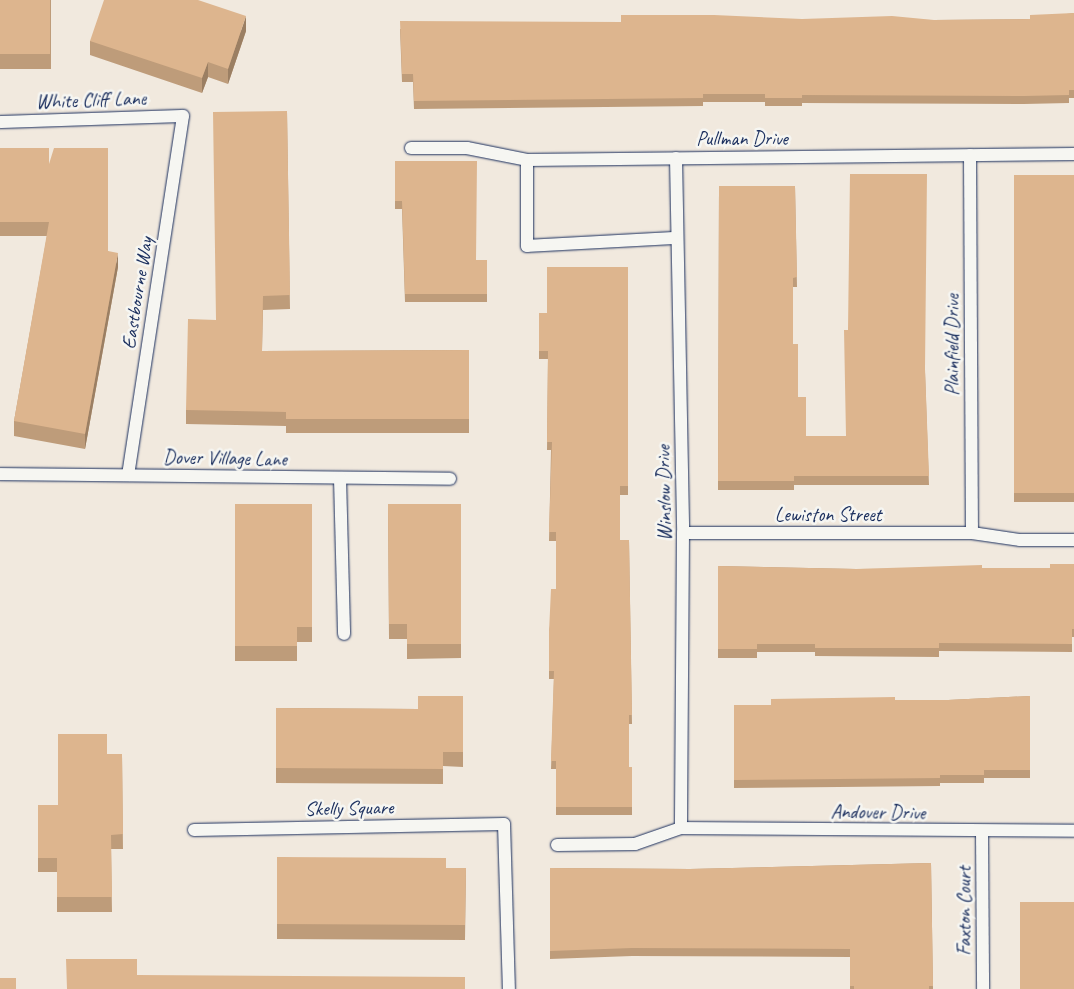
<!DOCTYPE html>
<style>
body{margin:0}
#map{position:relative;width:1074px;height:989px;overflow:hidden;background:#f1e9de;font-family:Caveat,sans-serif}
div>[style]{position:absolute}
.roads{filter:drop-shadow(0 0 1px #1b2f5e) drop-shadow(0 0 1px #1b2f5e)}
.service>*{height:12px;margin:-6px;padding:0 6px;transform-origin:6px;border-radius:6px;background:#f6f6f2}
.wall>*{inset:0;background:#be9c7a;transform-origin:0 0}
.shaded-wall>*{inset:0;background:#9b7f63}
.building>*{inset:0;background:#ddb58e;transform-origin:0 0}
span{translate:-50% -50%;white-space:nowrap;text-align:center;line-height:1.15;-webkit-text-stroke:5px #f6f6f2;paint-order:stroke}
.street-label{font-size:20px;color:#1b2f5e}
</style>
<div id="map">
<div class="roads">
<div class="service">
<div style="left:0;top:122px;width:183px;rotate:-1.9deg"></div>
<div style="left:183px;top:116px;width:363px;rotate:98.7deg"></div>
<div style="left:411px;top:148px;width:56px"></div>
<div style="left:467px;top:148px;width:61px;rotate:11.3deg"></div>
<div style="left:527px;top:160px;width:547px;rotate:-0.63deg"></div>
<div style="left:970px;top:155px;width:378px;rotate:89.7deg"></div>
<div style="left:676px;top:158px;width:375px;rotate:88.9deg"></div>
<div style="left:683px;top:533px;width:295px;rotate:90.4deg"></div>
<div style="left:527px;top:160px;width:86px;rotate:90deg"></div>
<div style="left:527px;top:246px;width:150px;rotate:-3.1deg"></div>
<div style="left:0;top:474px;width:450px;rotate:0.6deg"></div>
<div style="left:340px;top:478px;width:156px;rotate:88.5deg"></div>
<div style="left:683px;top:533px;width:289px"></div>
<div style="left:972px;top:533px;width:49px;rotate:8.3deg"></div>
<div style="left:1020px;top:540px;width:54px"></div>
<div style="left:194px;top:830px;width:310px;rotate:-1.1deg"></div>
<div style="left:504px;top:824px;width:165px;rotate:88.3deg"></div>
<div style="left:982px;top:832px;width:157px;rotate:89.6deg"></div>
<div style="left:557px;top:845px;width:78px;rotate:-0.7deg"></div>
<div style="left:635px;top:844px;width:49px;rotate:-19.2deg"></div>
<div style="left:681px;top:828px;width:393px;rotate:0.4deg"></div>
</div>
</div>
<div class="wall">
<div style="left:0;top:0;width:51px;height:69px"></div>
<div style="clip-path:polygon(1074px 13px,1074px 98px,1069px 98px,1069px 103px,1024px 104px,802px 103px,802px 106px,765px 106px,765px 102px,703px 102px,703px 106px,414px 109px,413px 82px,402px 82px,400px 29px,621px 22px,802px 19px,934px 20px,1030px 19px)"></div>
<div style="clip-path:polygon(246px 31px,228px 84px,208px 77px,202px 93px,90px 55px,90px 41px)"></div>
<div style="clip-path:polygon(287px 111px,290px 309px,263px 310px,262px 351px,469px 350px,469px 433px,286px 433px,286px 426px,186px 424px,186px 410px)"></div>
<div style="clip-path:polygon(0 148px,49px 164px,108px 251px,118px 267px,85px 449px,14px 436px,14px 421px,47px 236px,0 236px)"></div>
<div style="clip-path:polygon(395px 161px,476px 260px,487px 260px,487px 302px,405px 302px,402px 209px,395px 209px)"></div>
<div style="left:1014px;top:175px;width:60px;height:327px"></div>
<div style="clip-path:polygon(719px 186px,795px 186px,797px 287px,793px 287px,793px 344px,798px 397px,806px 436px,846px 436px,925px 372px,929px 485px,794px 485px,794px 490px,718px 490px)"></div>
<div style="clip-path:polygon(628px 267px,628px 495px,620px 495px,620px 540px,629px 540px,632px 724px,629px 724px,629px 767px,632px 767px,632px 815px,556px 815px,556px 769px,551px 769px,554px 679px,549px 679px,549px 632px,556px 589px,556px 541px,549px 541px,551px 450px,547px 450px,548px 359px,539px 359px,539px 313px,547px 313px)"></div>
<div style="clip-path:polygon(235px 504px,312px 504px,312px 642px,297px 642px,297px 661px,235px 661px)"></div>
<div style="clip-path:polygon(388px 504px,461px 504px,461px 658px,407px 659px,407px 639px,389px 639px)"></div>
<div style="clip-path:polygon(1074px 564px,1074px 637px,1072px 637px,1072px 652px,939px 651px,939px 657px,815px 656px,815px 652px,757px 652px,757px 658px,718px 658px,718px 566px,856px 569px,1050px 568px)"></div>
<div style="clip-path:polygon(463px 696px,463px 767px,443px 766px,443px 784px,276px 783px,276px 708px,418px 709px)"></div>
<div style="clip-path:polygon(1030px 696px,1030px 778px,984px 778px,984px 783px,940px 783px,940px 786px,734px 788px,734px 705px,771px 705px,895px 700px,948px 700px)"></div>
<div style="clip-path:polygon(107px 754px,122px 754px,123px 849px,111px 849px,112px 912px,57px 912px,57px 872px,38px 872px,38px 805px,58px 805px)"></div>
<div style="clip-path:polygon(277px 857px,446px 868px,466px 868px,465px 940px,277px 939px)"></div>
<div style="clip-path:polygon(931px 863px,933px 989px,850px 989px,850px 957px,632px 956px,550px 959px,550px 868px,690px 869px)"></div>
</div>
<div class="shaded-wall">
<div style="clip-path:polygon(246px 16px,246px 31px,228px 84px,228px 69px)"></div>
<div style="clip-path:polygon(208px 62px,208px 77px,202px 93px,202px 78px)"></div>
<div style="clip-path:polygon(118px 253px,118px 267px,85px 449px,85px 434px)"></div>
</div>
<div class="building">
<div style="left:0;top:0;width:50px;height:54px"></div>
<div style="clip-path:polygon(104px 0,198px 0,246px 16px,228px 69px,208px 62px,202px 78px,90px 41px)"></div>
<div style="clip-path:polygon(1074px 13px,1074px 90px,1069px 90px,1069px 95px,1024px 96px,802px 95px,802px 98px,765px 98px,765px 94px,703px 94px,703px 98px,414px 101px,413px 74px,402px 74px,400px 21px,621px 22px,621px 15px,714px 15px,802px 19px,892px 16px,934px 20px,1030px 19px,1030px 15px)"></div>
<div style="clip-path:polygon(287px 111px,290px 295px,263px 296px,262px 351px,469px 350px,469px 419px,286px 419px,286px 412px,186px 410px,188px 319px,216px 320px,213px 112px)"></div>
<div style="clip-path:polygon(0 148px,49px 148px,49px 164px,54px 148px,108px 148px,108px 251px,118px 253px,85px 434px,14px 421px,49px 222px,0 222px)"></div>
<div style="clip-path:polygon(395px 161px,477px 161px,476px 260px,487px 260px,487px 294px,405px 294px,402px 201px,395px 201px)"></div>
<div style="clip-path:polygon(850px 174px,927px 174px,925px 369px,929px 476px,794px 476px,794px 481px,718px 481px,719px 186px,795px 186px,797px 277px,793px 278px,793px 344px,798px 344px,798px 397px,806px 397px,806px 436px,846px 436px,844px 330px,848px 330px)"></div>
<div style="left:1014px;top:175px;width:60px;height:318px"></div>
<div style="clip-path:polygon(547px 267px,628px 267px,628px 486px,620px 486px,620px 540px,629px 540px,632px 715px,629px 715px,629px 767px,632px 767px,632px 807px,556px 807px,556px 761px,551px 761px,554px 671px,549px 671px,549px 632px,551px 589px,556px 589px,556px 532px,549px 532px,552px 442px,547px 442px,548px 351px,539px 351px,539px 313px,547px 313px)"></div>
<div style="clip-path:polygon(235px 504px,312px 504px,312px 627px,297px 627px,297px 646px,235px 646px)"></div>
<div style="clip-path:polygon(388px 504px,461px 504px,461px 644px,407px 644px,407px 624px,389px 624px)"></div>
<div style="clip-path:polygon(1050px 564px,1074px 564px,1074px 629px,1072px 629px,1072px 644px,939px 643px,939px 648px,815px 648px,815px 644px,757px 644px,757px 649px,718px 649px,718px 566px,856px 569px,982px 565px,982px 568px,1050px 568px)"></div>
<div style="clip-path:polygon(418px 696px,463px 696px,463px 752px,443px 752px,443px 769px,276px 768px,276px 708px,418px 709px)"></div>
<div style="clip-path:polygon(1030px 696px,1030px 770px,984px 770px,984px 775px,940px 775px,940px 778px,734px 780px,734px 705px,771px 705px,771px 699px,895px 697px,895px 700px,948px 700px)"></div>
<div style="clip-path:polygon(58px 734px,107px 734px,107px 754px,122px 754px,123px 834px,111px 835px,112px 897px,57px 897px,57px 858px,38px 858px,38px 805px,58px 805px)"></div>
<div style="clip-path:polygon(277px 857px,446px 858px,446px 868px,466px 868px,465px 925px,277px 924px)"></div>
<div style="clip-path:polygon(931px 863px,933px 986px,929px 986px,929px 989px,854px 989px,854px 986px,850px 986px,850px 949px,632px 948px,550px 951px,550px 868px,690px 869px)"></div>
<div style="left:1020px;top:902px;width:54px;height:87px"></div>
<div style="clip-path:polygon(66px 959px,137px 959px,137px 975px,465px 977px,465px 989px,67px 989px)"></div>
<div style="left:0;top:978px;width:16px;height:11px"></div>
</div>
<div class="street-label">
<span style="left:91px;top:100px;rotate:-2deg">White Cliff Lane</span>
<span style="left:742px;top:138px">Pullman Drive</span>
<span style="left:137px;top:293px;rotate:-81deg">Eastbourne Way</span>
<span style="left:952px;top:345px;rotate:-90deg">Plainfield Drive</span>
<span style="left:225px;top:458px;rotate:1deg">Dover Village Lane</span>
<span style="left:664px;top:493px;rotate:-91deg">Winslow Drive</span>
<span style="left:828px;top:514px">Lewiston Street</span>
<span style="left:349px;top:808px;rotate:-1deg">Skelly Square</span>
<span style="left:878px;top:812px;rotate:1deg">Andover Drive</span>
<span style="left:964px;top:911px;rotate:-90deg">Faxton Court</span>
</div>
</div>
